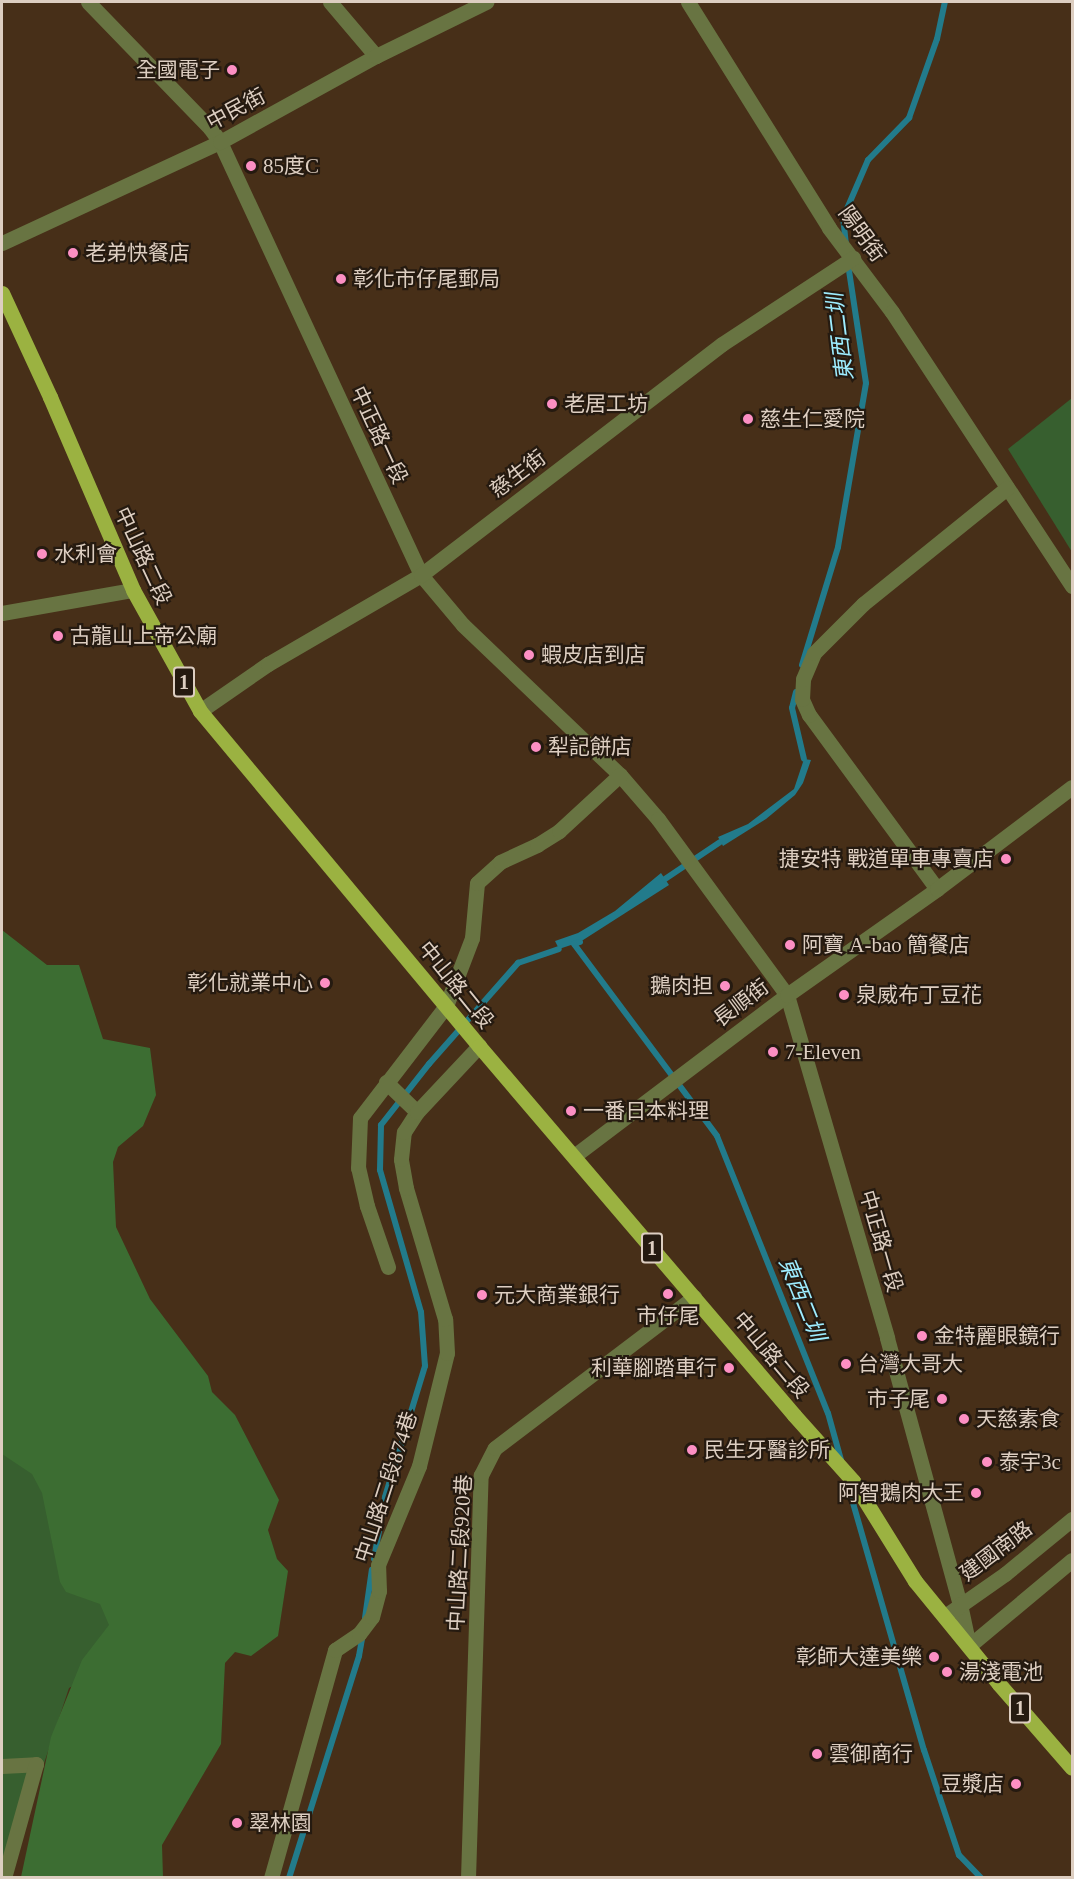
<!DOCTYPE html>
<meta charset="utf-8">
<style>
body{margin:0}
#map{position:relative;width:1074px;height:1879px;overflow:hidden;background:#472f18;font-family:"Times New Roman","Noto Sans TC",serif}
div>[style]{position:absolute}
.green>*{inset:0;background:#375f2f}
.forest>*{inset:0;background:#3c6d32}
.water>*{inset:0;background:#227b8b}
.stream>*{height:6px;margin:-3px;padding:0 3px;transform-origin:3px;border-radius:3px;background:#227b8b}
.minor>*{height:15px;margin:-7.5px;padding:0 7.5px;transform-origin:7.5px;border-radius:7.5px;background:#687442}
.major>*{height:15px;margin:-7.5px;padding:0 7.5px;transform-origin:7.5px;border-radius:7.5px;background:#9bb241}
.dots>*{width:16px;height:16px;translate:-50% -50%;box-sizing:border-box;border:3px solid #251a10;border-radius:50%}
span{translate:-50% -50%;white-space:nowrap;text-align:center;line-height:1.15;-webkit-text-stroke:4.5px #251a10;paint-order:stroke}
.shield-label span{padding:2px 4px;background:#251a10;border:2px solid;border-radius:4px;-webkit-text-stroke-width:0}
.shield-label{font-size:20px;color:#ddcec1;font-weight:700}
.poi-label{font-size:21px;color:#ddcec1}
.right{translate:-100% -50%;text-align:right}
.left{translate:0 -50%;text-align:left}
.street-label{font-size:21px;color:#ddcec1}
.water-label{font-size:22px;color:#9eedff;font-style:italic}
.frame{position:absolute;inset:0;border:3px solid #ddcec1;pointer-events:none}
</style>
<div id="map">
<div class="green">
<div style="clip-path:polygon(1072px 398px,1072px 552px,1008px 449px)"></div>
<div style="clip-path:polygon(2px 1428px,150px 1643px,69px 1688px,6px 1878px,2px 1877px)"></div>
</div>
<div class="forest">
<div style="clip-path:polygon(2px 930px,47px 965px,79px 965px,103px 1039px,150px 1048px,156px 1095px,143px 1126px,118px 1147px,113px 1162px,116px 1227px,150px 1299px,208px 1376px,212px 1392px,235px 1415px,279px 1500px,268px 1530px,277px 1559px,288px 1571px,278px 1636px,251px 1656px,235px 1652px,225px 1663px,221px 1744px,162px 1845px,163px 1877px,21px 1877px,51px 1737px,82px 1660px,109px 1625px,100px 1604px,66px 1592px,60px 1582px,42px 1493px,32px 1474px,2px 1454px)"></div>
</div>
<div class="water">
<div style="clip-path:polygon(804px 759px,811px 760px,803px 783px,795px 795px,766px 819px,723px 846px,718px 837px,748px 824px,794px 789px)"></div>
<div style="clip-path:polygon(661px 873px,669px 885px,580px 942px,559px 949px,555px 941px,578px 933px,615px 911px)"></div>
</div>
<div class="stream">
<div style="left:846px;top:245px;width:27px;rotate:-96deg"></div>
<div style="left:843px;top:218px;width:63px;rotate:-66.7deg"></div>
<div style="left:868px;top:160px;width:59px;rotate:-45.7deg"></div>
<div style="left:909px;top:118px;width:84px;rotate:-70.5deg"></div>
<div style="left:937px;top:39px;width:38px;rotate:-78deg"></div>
<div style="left:802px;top:665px;width:123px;rotate:-73deg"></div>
<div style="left:838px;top:547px;width:166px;rotate:-80.3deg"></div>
<div style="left:866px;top:383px;width:120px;rotate:-98.6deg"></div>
<div style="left:796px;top:692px;width:16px;rotate:104deg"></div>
<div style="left:792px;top:708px;width:52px;rotate:76.8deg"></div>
<div style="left:665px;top:879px;width:66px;rotate:-33.9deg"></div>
<div style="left:580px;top:942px;width:6px;rotate:162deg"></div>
<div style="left:574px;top:944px;width:239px;rotate:53.3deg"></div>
<div style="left:717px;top:1136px;width:298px;rotate:68.2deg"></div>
<div style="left:828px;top:1413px;width:49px;rotate:74.5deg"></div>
<div style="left:847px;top:1482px;width:279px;rotate:74deg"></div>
<div style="left:924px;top:1750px;width:111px;rotate:71.6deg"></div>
<div style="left:959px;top:1855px;width:32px;rotate:46deg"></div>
<div style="left:374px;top:1559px;width:63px;rotate:-79.9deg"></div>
<div style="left:385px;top:1497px;width:137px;rotate:-73deg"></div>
<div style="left:425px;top:1366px;width:54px;rotate:-94.2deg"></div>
<div style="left:421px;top:1312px;width:148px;rotate:-106.1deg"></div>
<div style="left:380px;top:1170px;width:45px;rotate:-88.7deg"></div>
<div style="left:381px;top:1125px;width:78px;rotate:-51.8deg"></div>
<div style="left:429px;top:1064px;width:135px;rotate:-48.6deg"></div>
<div style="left:518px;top:963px;width:43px;rotate:-18.9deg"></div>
<div style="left:365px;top:1618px;width:49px;rotate:-81.9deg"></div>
<div style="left:289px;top:1878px;width:233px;rotate:-72.5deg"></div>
<div style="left:359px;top:1656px;width:22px;rotate:-80deg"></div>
</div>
<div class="minor">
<div style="left:88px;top:2px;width:175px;rotate:45.9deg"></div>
<div style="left:210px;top:128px;width:17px;rotate:54deg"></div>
<div style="left:220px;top:142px;width:477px;rotate:65.1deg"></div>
<div style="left:421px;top:575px;width:65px;rotate:50deg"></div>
<div style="left:463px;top:625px;width:217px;rotate:43.7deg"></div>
<div style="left:620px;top:775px;width:58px;rotate:49.2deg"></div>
<div style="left:658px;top:819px;width:218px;rotate:53.8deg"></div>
<div style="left:787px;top:995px;width:357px;rotate:73.7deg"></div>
<div style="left:887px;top:1338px;width:276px;rotate:74.7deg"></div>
<div style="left:960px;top:1604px;width:43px;rotate:77.9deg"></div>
<div style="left:969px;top:1646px;width:134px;rotate:-39.9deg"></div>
<div style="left:330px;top:2px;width:71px;rotate:49.6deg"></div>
<div style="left:688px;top:2px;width:266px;rotate:58deg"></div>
<div style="left:829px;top:228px;width:105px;rotate:53.1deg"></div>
<div style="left:892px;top:312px;width:328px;rotate:56.7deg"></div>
<div style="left:2px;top:243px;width:240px;rotate:-24.9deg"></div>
<div style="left:220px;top:142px;width:178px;rotate:-28.9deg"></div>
<div style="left:376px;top:56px;width:123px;rotate:-26.1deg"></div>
<div style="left:2px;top:613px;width:133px;rotate:-10deg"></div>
<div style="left:200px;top:711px;width:83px;rotate:-34.7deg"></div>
<div style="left:268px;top:664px;width:177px;rotate:-30.2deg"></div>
<div style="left:421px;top:575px;width:379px;rotate:-37.5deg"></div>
<div style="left:722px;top:344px;width:157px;rotate:-33.3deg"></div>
<div style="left:937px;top:889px;width:216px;rotate:-126.3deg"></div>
<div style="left:809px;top:715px;width:17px;rotate:-114deg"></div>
<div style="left:802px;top:699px;width:20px;rotate:-87deg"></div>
<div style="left:803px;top:679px;width:28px;rotate:-67deg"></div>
<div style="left:814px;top:653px;width:69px;rotate:-45deg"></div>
<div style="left:863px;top:604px;width:185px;rotate:-38.9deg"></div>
<div style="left:386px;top:1082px;width:43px;rotate:44.1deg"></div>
<div style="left:574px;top:1156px;width:267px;rotate:-37.1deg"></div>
<div style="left:787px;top:995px;width:184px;rotate:-35.2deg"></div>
<div style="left:937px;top:889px;width:169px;rotate:-37.1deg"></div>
<div style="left:388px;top:1267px;width:65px;rotate:-109deg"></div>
<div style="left:367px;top:1206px;width:39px;rotate:-103deg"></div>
<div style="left:358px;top:1168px;width:50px;rotate:-87.7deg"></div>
<div style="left:360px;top:1118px;width:141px;rotate:-52.5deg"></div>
<div style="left:446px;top:1006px;width:73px;rotate:-69.1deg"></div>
<div style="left:472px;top:938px;width:55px;rotate:-84.8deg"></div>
<div style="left:477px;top:883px;width:31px;rotate:-42deg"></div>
<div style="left:500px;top:862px;width:41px;rotate:-24.7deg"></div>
<div style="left:537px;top:845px;width:26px;rotate:-32deg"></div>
<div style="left:559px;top:831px;width:83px;rotate:-42.6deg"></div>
<div style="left:945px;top:1616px;width:73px;rotate:-35deg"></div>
<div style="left:1005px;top:1574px;width:87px;rotate:-39.4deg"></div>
<div style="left:2px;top:1766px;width:34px;rotate:-3deg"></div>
<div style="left:36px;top:1764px;width:118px;rotate:105.7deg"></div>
<div style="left:271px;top:1878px;width:237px;rotate:-74.3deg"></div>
<div style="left:335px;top:1650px;width:29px;rotate:-34deg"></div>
<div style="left:359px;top:1634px;width:21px;rotate:-53deg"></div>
<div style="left:372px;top:1617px;width:27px;rotate:-75deg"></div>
<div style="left:379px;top:1591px;width:26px;rotate:-92deg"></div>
<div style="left:378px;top:1565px;width:107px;rotate:-67.5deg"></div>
<div style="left:419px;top:1466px;width:116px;rotate:-76.1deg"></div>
<div style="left:447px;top:1353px;width:34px;rotate:-93deg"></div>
<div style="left:445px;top:1319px;width:137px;rotate:-106.6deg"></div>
<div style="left:406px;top:1188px;width:29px;rotate:-100deg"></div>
<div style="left:401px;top:1159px;width:27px;rotate:-84deg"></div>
<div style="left:404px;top:1132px;width:24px;rotate:-57deg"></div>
<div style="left:417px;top:1112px;width:91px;rotate:-46.8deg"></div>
<div style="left:468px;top:1878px;width:403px;rotate:-88.2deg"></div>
<div style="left:481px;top:1475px;width:30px;rotate:-63deg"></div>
<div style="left:495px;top:1448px;width:250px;rotate:-37.2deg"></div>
</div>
<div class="major">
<div style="left:2px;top:293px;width:115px;rotate:65.2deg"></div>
<div style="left:50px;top:397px;width:210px;rotate:66.7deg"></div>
<div style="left:133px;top:590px;width:138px;rotate:61deg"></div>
<div style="left:200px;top:711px;width:436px;rotate:50.2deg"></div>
<div style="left:479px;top:1046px;width:485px;rotate:49.5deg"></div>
<div style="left:794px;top:1415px;width:89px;rotate:48.2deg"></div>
<div style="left:853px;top:1481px;width:118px;rotate:58.2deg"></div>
<div style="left:915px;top:1581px;width:133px;rotate:50.8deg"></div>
<div style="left:999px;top:1684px;width:111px;rotate:49deg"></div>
</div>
<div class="dots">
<div style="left:232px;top:70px;background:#fc8fc3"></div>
<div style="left:251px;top:166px;background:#fc8fc3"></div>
<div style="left:73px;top:253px;background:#fc8fc3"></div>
<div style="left:341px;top:279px;background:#fc8fc3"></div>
<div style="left:552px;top:404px;background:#fc8fc3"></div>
<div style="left:748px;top:419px;background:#fc8fc3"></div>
<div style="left:42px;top:554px;background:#fc8fc3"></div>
<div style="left:58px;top:636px;background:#fc8fc3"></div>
<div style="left:529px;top:655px;background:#fc8fc3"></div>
<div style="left:536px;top:747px;background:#fc8fc3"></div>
<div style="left:1006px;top:859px;background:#fc8fc3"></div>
<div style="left:790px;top:945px;background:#fc8fc3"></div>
<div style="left:325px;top:983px;background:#fc8fc3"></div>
<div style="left:725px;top:986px;background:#fc8fc3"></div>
<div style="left:844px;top:995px;background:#fc8fc3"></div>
<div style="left:773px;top:1052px;background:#fc8fc3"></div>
<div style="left:571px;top:1111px;background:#fc8fc3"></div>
<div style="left:668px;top:1294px;background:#fc8fc3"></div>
<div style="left:482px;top:1295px;background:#fc8fc3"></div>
<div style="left:922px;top:1336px;background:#fc8fc3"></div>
<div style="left:846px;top:1364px;background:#fc8fc3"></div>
<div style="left:729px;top:1368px;background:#fc8fc3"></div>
<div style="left:942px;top:1399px;background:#fc8fc3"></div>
<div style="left:964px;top:1419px;background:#fc8fc3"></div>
<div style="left:692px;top:1450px;background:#fc8fc3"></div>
<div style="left:987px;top:1462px;background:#fc8fc3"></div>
<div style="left:976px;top:1493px;background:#fc8fc3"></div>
<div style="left:934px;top:1657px;background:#fc8fc3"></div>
<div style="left:947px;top:1672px;background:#fc8fc3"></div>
<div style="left:817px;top:1754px;background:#fc8fc3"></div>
<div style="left:1016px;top:1784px;background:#fc8fc3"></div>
<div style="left:237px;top:1823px;background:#fc8fc3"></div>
</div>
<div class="shield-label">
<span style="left:184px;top:682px">1</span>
<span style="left:652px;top:1248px">1</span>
<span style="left:1020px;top:1708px">1</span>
</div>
<div class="poi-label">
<span class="right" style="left:220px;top:70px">全國電子</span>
<span class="left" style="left:263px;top:166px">85度C</span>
<span class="left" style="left:85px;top:253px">老弟快餐店</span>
<span class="left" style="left:353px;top:279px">彰化市仔尾郵局</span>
<span class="left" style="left:564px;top:404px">老居工坊</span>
<span class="left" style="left:760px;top:419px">慈生仁愛院</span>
<span class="left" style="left:54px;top:554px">水利會</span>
<span class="left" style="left:70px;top:636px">古龍山上帝公廟</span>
<span class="left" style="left:541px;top:655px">蝦皮店到店</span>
<span class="left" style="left:548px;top:747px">犁記餅店</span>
<span class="right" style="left:994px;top:859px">捷安特 戰道單車專賣店</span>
<span class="left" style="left:802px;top:945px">阿寶 A-bao 簡餐店</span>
<span class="right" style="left:313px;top:983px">彰化就業中心</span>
<span class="right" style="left:713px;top:986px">鵝肉担</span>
<span class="left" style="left:856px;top:995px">泉威布丁豆花</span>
<span class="left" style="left:785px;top:1052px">7-Eleven</span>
<span class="left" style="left:583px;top:1111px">一番日本料理</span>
<span class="left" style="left:494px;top:1295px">元大商業銀行</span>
<span style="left:668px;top:1316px">市仔尾</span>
<span class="left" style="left:934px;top:1336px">金特麗眼鏡行</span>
<span class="left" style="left:858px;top:1364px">台灣大哥大</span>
<span class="right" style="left:717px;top:1368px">利華腳踏車行</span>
<span class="right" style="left:930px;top:1399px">市子尾</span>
<span class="left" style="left:976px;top:1419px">天慈素食</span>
<span class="left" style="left:704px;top:1450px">民生牙醫診所</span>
<span class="left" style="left:999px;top:1462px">泰宇3c</span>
<span class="right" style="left:964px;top:1493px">阿智鵝肉大王</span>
<span class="right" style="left:922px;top:1657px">彰師大達美樂</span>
<span class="left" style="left:959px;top:1672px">湯淺電池</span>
<span class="left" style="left:829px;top:1754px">雲御商行</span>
<span class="right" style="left:1004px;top:1784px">豆漿店</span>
<span class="left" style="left:249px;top:1823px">翠林園</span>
</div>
<div class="street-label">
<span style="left:236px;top:109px;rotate:-28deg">中民街</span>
<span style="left:862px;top:234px;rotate:54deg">陽明街</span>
<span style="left:379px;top:435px;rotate:65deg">中正路一段</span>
<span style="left:518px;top:474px;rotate:-37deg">慈生街</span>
<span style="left:143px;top:556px;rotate:65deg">中山路二段</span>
<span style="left:456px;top:985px;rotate:51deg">中山路二段</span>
<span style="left:741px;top:1003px;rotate:-37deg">長順街</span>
<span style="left:881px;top:1241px;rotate:74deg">中正路一段</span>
<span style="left:771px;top:1355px;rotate:50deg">中山路二段</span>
<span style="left:386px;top:1487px;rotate:-72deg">中山路二段874巷</span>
<span style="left:996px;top:1551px;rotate:-37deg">建國南路</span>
<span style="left:460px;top:1553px;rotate:-87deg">中山路二段920巷</span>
</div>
<div class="water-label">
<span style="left:840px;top:337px;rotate:-97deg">東西二圳</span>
<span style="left:802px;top:1299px;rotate:68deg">東西二圳</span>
</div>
<div class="frame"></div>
</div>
